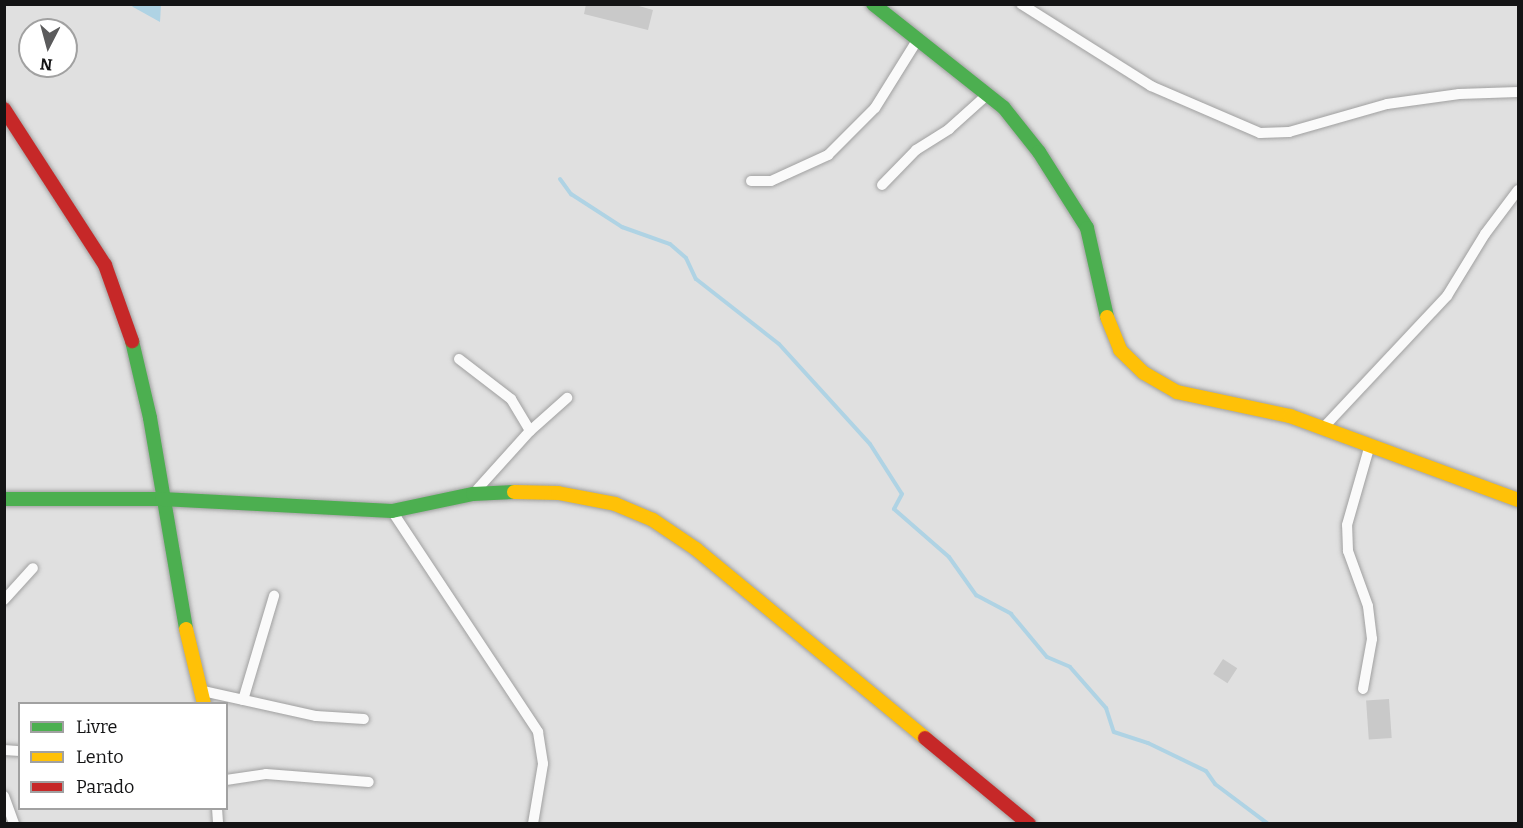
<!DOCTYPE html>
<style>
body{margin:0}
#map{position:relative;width:1523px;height:828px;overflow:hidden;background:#e0e0e0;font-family:Bitter,serif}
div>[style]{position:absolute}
.water>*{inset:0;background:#afd3e4}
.stream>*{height:4px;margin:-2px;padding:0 2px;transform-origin:2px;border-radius:2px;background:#afd3e4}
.building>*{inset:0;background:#c9c9c9;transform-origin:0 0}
.roads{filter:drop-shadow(0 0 2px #a0a0a0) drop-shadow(0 0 2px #a0a0a0)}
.street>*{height:10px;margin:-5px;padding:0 5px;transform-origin:5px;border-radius:5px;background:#fafafa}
.fast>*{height:14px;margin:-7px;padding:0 7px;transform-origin:7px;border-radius:7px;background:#4caf50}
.slow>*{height:14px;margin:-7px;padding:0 7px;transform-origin:7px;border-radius:7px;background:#ffc107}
.jam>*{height:14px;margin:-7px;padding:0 7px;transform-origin:7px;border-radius:7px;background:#c62828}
span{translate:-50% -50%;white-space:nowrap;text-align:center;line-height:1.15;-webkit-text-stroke:5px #fff;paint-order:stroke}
.frame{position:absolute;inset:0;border:6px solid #141415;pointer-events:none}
.legend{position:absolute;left:18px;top:702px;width:210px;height:108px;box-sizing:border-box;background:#fff;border:2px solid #a1a1a1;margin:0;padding:8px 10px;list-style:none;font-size:18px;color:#141415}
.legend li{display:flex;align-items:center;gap:12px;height:30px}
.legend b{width:30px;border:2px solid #a1a1a1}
.north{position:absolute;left:18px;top:18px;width:60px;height:60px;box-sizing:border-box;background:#fff;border:2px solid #a1a1a1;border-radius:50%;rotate:186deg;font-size:16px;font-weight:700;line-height:24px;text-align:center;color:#141415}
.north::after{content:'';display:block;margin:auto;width:21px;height:27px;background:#5b5b5c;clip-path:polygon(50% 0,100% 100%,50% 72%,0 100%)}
</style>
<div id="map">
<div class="water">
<div style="clip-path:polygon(131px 5px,161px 5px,160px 22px,133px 7px)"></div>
</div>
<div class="stream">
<div style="left:560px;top:179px;width:19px;rotate:54deg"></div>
<div style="left:571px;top:194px;width:61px;rotate:32.9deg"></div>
<div style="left:622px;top:227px;width:51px;rotate:19.5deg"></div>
<div style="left:670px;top:244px;width:21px;rotate:41deg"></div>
<div style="left:686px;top:258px;width:23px;rotate:65deg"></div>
<div style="left:696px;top:279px;width:105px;rotate:38.1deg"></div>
<div style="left:779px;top:344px;width:135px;rotate:47.7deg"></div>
<div style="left:870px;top:444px;width:59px;rotate:57.4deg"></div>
<div style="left:902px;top:494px;width:17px;rotate:118deg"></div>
<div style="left:894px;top:509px;width:73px;rotate:41.1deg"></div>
<div style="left:949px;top:557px;width:47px;rotate:54.6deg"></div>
<div style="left:976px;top:595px;width:40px;rotate:28deg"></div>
<div style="left:1011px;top:614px;width:56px;rotate:50.1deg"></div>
<div style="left:1047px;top:657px;width:25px;rotate:23deg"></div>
<div style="left:1070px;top:667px;width:55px;rotate:48.7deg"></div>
<div style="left:1106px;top:708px;width:25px;rotate:72deg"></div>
<div style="left:1114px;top:732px;width:36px;rotate:18deg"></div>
<div style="left:1148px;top:743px;width:64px;rotate:25.8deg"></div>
<div style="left:1206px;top:771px;width:16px;rotate:55deg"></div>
<div style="left:1215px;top:784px;width:66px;rotate:37deg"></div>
</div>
<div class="building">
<div style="clip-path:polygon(586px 4px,632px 4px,653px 10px,648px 30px,584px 14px)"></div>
<div style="left:1223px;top:659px;width:17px;height:18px;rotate:33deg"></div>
<div style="left:1389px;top:699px;width:39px;height:23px;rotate:86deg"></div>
</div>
<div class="roads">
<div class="street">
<div style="left:1021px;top:4px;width:154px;rotate:32.2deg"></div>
<div style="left:1151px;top:86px;width:119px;rotate:23.3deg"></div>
<div style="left:1260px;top:133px;width:29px;rotate:-2deg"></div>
<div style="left:1289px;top:132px;width:102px;rotate:-15.9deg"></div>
<div style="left:1387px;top:104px;width:73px;rotate:-7.9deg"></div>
<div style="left:1459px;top:94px;width:59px;rotate:-1.9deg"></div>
<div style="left:751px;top:181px;width:20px"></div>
<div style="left:771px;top:181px;width:63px;rotate:-24.5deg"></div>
<div style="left:828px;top:155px;width:66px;rotate:-45deg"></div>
<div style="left:875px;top:108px;width:81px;rotate:-58.1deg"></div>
<div style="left:882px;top:185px;width:49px;rotate:-45.8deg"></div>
<div style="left:916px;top:150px;width:39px;rotate:-32deg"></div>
<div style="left:949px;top:129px;width:52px;rotate:-41.9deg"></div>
<div style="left:459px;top:359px;width:66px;rotate:37.6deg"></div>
<div style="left:511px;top:399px;width:37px;rotate:59deg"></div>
<div style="left:1324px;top:427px;width:180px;rotate:-46.8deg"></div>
<div style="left:1447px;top:296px;width:73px;rotate:-58.5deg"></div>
<div style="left:1485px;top:234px;width:55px;rotate:-53.1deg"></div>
<div style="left:473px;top:494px;width:85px;rotate:-47.9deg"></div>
<div style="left:530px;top:431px;width:50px;rotate:-41.7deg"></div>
<div style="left:392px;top:511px;width:265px;rotate:56.5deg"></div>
<div style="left:538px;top:732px;width:32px;rotate:81deg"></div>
<div style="left:543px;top:764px;width:61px;rotate:99.5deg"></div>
<div style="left:4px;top:600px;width:43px;rotate:-47.8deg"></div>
<div style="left:1363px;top:689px;width:51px;rotate:-79.8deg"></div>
<div style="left:1372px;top:639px;width:33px;rotate:-97deg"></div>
<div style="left:1368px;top:606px;width:59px;rotate:-110deg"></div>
<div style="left:1348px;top:551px;width:26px;rotate:-92deg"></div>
<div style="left:1347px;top:525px;width:83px;rotate:-74deg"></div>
<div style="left:203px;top:691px;width:116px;rotate:12.5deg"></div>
<div style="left:316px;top:716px;width:48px;rotate:3.6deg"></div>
<div style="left:243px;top:700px;width:109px;rotate:-73.4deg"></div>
<div style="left:4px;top:750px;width:16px;rotate:4deg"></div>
<div style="left:226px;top:780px;width:40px;rotate:-8.5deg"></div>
<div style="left:266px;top:774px;width:103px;rotate:4.4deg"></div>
<div style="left:4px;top:796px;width:30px;rotate:70deg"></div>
<div style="left:217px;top:808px;width:16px;rotate:86deg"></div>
</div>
<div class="fast">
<div style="left:873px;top:4px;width:167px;rotate:38.4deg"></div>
<div style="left:1004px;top:108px;width:56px;rotate:51.5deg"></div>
<div style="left:1039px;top:152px;width:90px;rotate:57.7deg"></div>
<div style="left:1087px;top:228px;width:91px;rotate:77.3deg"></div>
<div style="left:132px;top:341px;width:79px;rotate:76.8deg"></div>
<div style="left:150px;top:418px;width:214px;rotate:80.3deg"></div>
<div style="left:4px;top:499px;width:158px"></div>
<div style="left:162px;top:499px;width:230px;rotate:3deg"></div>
<div style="left:392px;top:511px;width:83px;rotate:-11.9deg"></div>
<div style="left:473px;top:494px;width:41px;rotate:-2.8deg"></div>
</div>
<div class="slow">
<div style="left:1107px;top:317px;width:35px;rotate:68deg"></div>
<div style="left:1120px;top:350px;width:33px;rotate:44deg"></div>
<div style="left:1144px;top:373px;width:38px;rotate:30deg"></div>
<div style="left:1177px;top:392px;width:116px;rotate:12deg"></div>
<div style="left:1290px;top:416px;width:243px;rotate:20.2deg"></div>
<div style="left:514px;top:492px;width:44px;rotate:1.3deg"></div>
<div style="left:558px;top:493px;width:58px;rotate:10.9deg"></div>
<div style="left:615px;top:504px;width:41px;rotate:22.8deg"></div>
<div style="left:653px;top:520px;width:52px;rotate:34deg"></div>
<div style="left:696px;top:549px;width:297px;rotate:39.5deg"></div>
<div style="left:186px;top:629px;width:77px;rotate:76.5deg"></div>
</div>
<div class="jam">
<div style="left:4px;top:109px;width:186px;rotate:57.1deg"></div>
<div style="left:105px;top:265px;width:81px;rotate:70.4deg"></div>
<div style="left:925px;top:738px;width:135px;rotate:39.6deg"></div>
</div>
</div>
<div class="frame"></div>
<ul class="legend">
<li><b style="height:8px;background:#4caf50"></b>Livre</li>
<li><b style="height:8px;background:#ffc107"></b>Lento</li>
<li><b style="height:8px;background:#c62828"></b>Parado</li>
</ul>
<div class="north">N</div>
</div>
